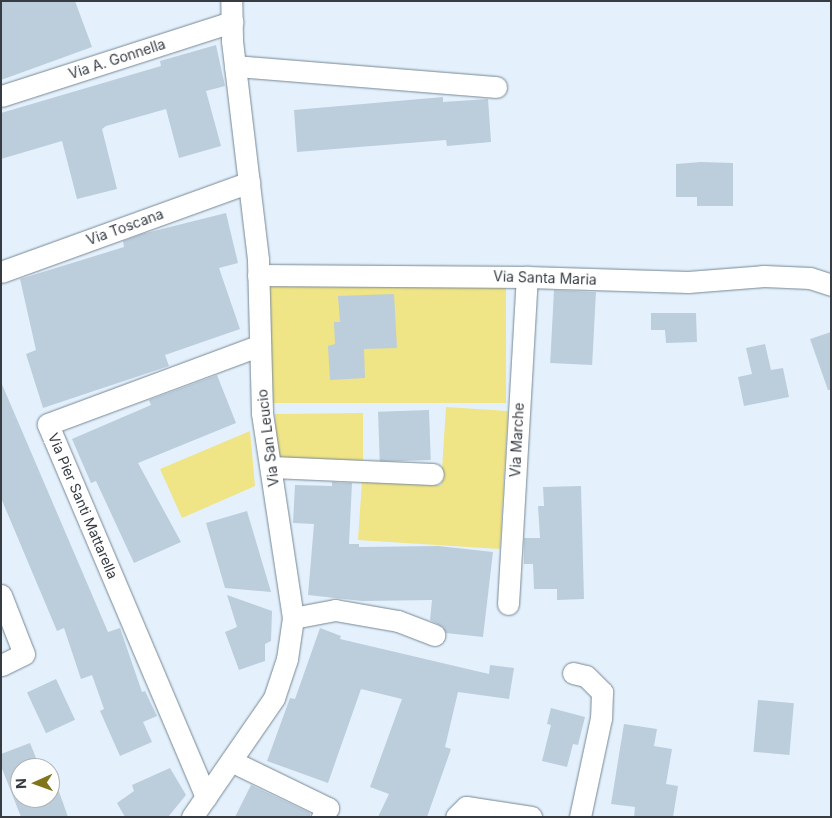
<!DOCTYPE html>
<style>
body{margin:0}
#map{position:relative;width:832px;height:818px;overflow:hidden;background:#e4f1fd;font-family:Inter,sans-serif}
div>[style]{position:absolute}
.green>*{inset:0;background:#efe486;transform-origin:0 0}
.building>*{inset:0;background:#bccddb;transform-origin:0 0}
.roads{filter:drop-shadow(0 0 1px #778794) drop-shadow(0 0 1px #778794)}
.street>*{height:21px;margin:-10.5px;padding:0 10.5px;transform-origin:10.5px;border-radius:10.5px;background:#fff}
span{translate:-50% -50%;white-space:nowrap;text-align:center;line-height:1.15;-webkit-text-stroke:4.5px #fff;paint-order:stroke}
.street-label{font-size:14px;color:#363c42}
.frame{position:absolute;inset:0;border:2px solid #363c42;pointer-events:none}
.north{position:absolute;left:10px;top:758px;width:50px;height:50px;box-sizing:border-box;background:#fff;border:1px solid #afb1b3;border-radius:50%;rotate:268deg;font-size:14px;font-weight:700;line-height:20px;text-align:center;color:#363c42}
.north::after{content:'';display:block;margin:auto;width:18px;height:22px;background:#807518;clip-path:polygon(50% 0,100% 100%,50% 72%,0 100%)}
</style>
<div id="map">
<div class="green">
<div style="left:506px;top:278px;width:125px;height:240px;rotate:90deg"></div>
<div style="clip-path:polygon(446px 407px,508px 411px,500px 549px,358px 540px,362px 481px,441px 485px)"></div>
<div style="clip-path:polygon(363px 413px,363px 466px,276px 460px,275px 414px)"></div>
<div style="clip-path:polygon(250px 431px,255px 486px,182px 518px,160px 469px)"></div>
</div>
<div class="building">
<div style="clip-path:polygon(1px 1px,75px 1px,92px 47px,1px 80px)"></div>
<div style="clip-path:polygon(216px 45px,225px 86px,206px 91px,221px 146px,179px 158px,166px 109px,106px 126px,102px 129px,117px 189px,77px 199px,62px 141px,1px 159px,1px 113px,161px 66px,160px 61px)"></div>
<div style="clip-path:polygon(443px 97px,443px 102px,488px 99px,491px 142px,447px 146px,446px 140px,297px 152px,294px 110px)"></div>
<div style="clip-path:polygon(701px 162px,733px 163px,733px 206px,697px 206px,697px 197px,676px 197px,676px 164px)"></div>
<div style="clip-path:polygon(226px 213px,238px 263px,219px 268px,240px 329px,165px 355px,169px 366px,43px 408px,26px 354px,36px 350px,20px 279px,124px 247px,123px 241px,142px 234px)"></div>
<div style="left:554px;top:290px;width:42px;height:73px;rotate:3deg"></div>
<div style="clip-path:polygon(394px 294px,397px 348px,364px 349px,365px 378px,330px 380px,328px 346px,335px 344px,334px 322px,340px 322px,338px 296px)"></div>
<div style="clip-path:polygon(651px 313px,696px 313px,697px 342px,666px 343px,665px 330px,651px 330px)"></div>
<div style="clip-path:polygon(831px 332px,831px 390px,828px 390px,810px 339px)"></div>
<div style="clip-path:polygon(765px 344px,771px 370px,783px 368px,789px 397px,744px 406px,738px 377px,752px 374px,746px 348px)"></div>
<div style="clip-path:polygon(217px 375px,236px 423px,138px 463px,181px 542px,134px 563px,96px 481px,91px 483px,72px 439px,151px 405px,149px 400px)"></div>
<div style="clip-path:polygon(1px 382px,108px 632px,120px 628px,142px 692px,145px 691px,157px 716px,143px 722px,152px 742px,120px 756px,100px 711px,104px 709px,92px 675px,81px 679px,64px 628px,57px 631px,1px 498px)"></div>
<div style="left:429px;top:410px;width:50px;height:51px;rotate:88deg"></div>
<div style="clip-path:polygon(332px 482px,352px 483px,349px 544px,359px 544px,359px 547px,438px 546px,493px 552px,483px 637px,446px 633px,443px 627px,430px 620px,432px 600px,362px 601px,308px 595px,314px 524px,293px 523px,295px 485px,332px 486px)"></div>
<div style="clip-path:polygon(581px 486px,584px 599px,557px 600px,557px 589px,534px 589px,533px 564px,524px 564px,524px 538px,540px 538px,538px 506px,544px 506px,543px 487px)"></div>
<div style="clip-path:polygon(247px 511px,271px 592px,225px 588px,206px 523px)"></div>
<div style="clip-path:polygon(227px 595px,272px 611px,271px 641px,265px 644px,265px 661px,239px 670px,225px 632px,237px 627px)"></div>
<div style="clip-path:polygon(320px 628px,341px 636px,340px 639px,489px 674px,490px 665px,514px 668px,509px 699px,458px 692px,445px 747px,451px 749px,427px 817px,378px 817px,389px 794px,370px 787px,402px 699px,361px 689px,328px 783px,267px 761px,290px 698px,295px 699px)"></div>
<div style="left:56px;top:679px;width:45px;height:32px;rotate:65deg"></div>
<div style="left:758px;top:700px;width:36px;height:52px;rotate:5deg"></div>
<div style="clip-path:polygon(551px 708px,585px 717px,578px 745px,573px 744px,567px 767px,542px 761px,551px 725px,547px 724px)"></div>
<div style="clip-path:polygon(624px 724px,657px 729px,654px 746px,672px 749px,666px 784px,678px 786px,673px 817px,634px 817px,635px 807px,611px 804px)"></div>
<div style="clip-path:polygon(30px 743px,40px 768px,20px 768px,20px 798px,50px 798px,50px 786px,56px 783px,68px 817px,21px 817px,1px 766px,1px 754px)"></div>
<div style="clip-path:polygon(170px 768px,186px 795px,168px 817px,125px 817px,117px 803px,134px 791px,132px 785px)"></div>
<div style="clip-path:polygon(251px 785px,310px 813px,310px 817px,235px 817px)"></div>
</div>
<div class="roads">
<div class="street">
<div style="left:235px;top:66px;width:262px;rotate:4.6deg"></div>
<div style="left:1px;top:96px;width:243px;rotate:-17.8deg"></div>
<div style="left:1px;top:272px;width:264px;rotate:-19.9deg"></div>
<div style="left:258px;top:275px;width:269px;rotate:0.4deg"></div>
<div style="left:527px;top:277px;width:161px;rotate:1.8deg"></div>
<div style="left:688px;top:282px;width:76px;rotate:-4.5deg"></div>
<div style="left:764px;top:276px;width:46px;rotate:2.5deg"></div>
<div style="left:810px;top:278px;width:22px;rotate:18deg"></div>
<div style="left:271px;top:467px;width:162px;rotate:2.5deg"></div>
<div style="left:1px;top:595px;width:63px;rotate:68.7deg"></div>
<div style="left:24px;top:654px;width:25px;rotate:154deg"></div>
<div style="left:508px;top:604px;width:328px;rotate:-86.7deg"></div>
<div style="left:293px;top:618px;width:43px;rotate:-10.8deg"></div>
<div style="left:335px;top:610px;width:64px;rotate:9.9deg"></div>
<div style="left:398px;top:621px;width:39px;rotate:21deg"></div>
<div style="left:573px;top:673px;width:13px;rotate:13deg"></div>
<div style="left:586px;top:676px;width:23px;rotate:45deg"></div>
<div style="left:602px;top:692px;width:26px;rotate:92deg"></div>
<div style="left:601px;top:718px;width:101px;rotate:102deg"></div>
<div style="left:231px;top:761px;width:108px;rotate:25.9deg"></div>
<div style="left:328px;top:808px;width:11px;rotate:124deg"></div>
<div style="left:206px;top:797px;width:405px;rotate:-113deg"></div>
<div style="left:48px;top:424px;width:226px;rotate:-20.4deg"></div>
<div style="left:192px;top:817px;width:145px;rotate:-55.4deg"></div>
<div style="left:274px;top:698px;width:41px;rotate:-71.6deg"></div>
<div style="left:287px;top:659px;width:41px;rotate:-81.7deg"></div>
<div style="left:293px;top:618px;width:207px;rotate:-98.6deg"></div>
<div style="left:262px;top:413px;width:154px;rotate:-91.5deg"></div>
<div style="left:258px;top:259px;width:221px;rotate:-96.8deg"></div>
<div style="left:232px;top:40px;width:39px;rotate:-91deg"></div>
<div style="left:456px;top:817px;width:14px;rotate:-45deg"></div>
<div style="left:466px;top:807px;width:66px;rotate:8.7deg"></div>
</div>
</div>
<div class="street-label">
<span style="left:117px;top:59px;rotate:-18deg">Via A. Gonnella</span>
<span style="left:125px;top:227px;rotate:-20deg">Via Toscana</span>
<span style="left:545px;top:278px;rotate:2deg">Via Santa Maria</span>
<span style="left:268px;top:438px;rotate:-97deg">Via San Leucio</span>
<span style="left:517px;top:440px;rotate:-87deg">Via Marche</span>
<span style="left:83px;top:506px;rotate:67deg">Via Pier Santi Mattarella</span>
</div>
<div class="frame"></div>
<div class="north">N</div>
</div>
